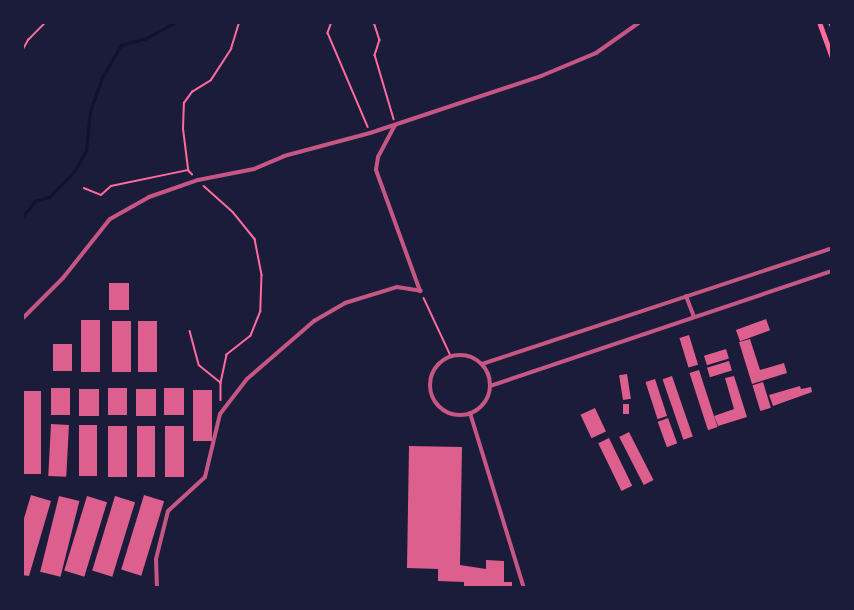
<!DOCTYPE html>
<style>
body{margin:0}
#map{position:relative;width:854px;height:610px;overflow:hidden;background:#1b1b3a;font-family:Mulish,sans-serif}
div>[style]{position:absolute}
.stream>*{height:3px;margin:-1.5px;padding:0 1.5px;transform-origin:1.5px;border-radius:1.5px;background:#12122b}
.building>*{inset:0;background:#dd5f8e;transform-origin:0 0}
.path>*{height:1.5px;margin:-0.75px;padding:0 0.75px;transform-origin:0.75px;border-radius:0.75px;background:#ff6b9d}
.minor>*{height:4px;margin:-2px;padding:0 2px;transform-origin:2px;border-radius:2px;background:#c65784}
.minor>.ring{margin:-2px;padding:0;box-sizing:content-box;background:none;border:4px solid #c65784;border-radius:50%}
.secondary>*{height:5px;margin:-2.5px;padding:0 2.5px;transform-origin:2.5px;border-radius:2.5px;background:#ff6b9d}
span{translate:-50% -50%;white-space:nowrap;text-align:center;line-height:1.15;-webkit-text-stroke:6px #1b1b3a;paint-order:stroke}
.frame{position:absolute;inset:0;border:24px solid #1b1b3a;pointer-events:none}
</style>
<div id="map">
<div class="stream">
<div style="left:22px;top:217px;width:21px;rotate:-51deg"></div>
<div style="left:35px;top:201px;width:15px;rotate:-16deg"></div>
<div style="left:49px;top:197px;width:35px;rotate:-45deg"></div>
<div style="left:74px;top:172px;width:25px;rotate:-61deg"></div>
<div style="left:86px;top:150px;width:39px;rotate:-84deg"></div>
<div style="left:90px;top:111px;width:37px;rotate:-70deg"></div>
<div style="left:103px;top:76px;width:36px;rotate:-60deg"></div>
<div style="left:121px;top:45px;width:24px;rotate:-15deg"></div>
<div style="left:144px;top:39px;width:36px;rotate:-28deg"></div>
</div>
<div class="building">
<div style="left:129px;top:283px;width:27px;height:20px;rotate:90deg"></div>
<div style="left:766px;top:319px;width:12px;height:32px;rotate:70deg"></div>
<div style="left:81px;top:320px;width:19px;height:52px"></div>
<div style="left:112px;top:321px;width:19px;height:51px"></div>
<div style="left:138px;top:321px;width:19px;height:51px"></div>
<div style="left:689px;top:335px;width:31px;height:10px;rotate:73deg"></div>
<div style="clip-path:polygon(750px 339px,760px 370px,784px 363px,787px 373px,752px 384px,739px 342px)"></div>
<div style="left:53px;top:344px;width:19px;height:27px"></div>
<div style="left:726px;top:349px;width:10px;height:23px;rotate:73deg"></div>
<div style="left:729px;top:361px;width:10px;height:23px;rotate:73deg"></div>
<div style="left:699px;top:370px;width:60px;height:10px;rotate:72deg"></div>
<div style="left:627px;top:374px;width:25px;height:8px;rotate:81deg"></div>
<div style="left:672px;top:376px;width:64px;height:10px;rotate:71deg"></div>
<div style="clip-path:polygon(734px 376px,747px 417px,718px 426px,714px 416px,734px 409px,725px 378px)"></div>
<div style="left:655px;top:379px;width:39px;height:10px;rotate:72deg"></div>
<div style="left:763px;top:382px;width:27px;height:11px;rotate:73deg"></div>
<div style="clip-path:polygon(800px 386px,801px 389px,811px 387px,812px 392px,773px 406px,769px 395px)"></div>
<div style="left:51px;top:388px;width:19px;height:27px"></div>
<div style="left:108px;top:388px;width:19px;height:27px"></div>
<div style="left:164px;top:388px;width:20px;height:27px"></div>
<div style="left:79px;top:389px;width:20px;height:27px"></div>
<div style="left:136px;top:389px;width:20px;height:27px"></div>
<div style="left:193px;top:390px;width:19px;height:51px"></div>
<div style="left:23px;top:391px;width:18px;height:83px"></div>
<div style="left:623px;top:404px;width:6px;height:10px"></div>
<div style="left:595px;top:408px;width:26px;height:16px;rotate:65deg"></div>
<div style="left:668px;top:418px;width:27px;height:11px;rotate:70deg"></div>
<div style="left:51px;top:424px;width:18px;height:52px;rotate:3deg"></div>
<div style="left:79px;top:425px;width:18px;height:51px"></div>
<div style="left:108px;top:426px;width:19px;height:51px"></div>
<div style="left:137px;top:426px;width:18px;height:51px"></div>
<div style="left:165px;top:426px;width:19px;height:51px"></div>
<div style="left:629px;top:432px;width:54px;height:11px;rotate:63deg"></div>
<div style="left:609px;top:438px;width:53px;height:12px;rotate:64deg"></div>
<div style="clip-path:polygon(409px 446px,462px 447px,460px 565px,486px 569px,486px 560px,504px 561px,504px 582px,512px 582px,512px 588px,464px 588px,464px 582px,438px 581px,438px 569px,407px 568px)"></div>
<div style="clip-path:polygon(31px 495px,51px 501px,29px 576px,22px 575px,22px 525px)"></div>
<div style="left:144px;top:495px;width:21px;height:78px;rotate:17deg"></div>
<div style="left:59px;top:496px;width:21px;height:78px;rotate:14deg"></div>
<div style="left:87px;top:496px;width:21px;height:78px;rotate:17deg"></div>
<div style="left:115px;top:496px;width:21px;height:78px;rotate:17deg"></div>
</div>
<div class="path">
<div style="left:332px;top:22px;width:12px;rotate:110deg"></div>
<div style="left:328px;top:33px;width:102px;rotate:66.9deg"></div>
<div style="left:374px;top:22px;width:19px;rotate:72deg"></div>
<div style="left:380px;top:40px;width:16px;rotate:108deg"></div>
<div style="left:375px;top:55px;width:67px;rotate:73.5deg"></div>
<div style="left:22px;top:51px;width:13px;rotate:-61deg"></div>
<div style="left:28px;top:40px;width:25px;rotate:-45deg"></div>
<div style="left:188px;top:169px;width:40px;rotate:-97.1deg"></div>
<div style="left:183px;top:129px;width:26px;rotate:-88deg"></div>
<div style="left:184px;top:103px;width:14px;rotate:-54deg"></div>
<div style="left:192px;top:92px;width:22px;rotate:-32deg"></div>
<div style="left:211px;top:80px;width:37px;rotate:-57deg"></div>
<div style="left:231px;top:49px;width:28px;rotate:-73deg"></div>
<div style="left:204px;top:186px;width:39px;rotate:42deg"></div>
<div style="left:233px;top:212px;width:35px;rotate:51deg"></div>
<div style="left:255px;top:239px;width:37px;rotate:79deg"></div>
<div style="left:262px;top:275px;width:36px;rotate:92deg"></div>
<div style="left:261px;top:311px;width:27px;rotate:112deg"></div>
<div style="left:251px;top:336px;width:31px;rotate:142deg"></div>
<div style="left:227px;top:355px;width:29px;rotate:102deg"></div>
<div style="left:221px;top:383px;width:17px;rotate:90deg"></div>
<div style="left:84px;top:188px;width:18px;rotate:22deg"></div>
<div style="left:101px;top:195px;width:13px;rotate:-42deg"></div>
<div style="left:111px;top:186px;width:79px;rotate:-11.7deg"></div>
<div style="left:188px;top:170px;width:6px;rotate:45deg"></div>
<div style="left:424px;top:298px;width:64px;rotate:65deg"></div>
<div style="left:190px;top:331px;width:35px;rotate:75deg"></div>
<div style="left:199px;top:365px;width:27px;rotate:39deg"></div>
</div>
<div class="minor">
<div style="left:395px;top:125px;width:36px;rotate:118deg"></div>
<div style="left:378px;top:157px;width:13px;rotate:99deg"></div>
<div style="left:376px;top:170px;width:129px;rotate:70deg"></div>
<div style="left:686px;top:296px;width:22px;rotate:69deg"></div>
<div style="left:22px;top:319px;width:58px;rotate:-45deg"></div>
<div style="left:63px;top:278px;width:75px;rotate:-51.5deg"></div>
<div style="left:110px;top:219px;width:45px;rotate:-29.4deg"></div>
<div style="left:149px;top:197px;width:52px;rotate:-19.1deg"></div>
<div style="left:198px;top:180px;width:57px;rotate:-11.1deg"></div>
<div style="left:254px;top:169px;width:33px;rotate:-23deg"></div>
<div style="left:284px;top:156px;width:89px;rotate:-15deg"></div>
<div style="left:370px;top:133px;width:180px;rotate:-18.4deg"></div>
<div style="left:541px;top:76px;width:60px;rotate:-22.7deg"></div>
<div style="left:596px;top:53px;width:54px;rotate:-35.2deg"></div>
<div class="ring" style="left:430px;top:355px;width:56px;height:56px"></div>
<div style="left:482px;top:364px;width:369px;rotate:-18.3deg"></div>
<div style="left:490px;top:386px;width:361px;rotate:-18.6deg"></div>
<div style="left:470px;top:413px;width:183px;rotate:72.9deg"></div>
<div style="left:157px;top:588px;width:29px;rotate:-92deg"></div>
<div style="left:156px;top:559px;width:49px;rotate:-76deg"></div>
<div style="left:168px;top:511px;width:50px;rotate:-42.6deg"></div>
<div style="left:205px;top:477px;width:65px;rotate:-76.6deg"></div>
<div style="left:220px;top:414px;width:44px;rotate:-52.4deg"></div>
<div style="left:247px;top:379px;width:89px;rotate:-40.9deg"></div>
<div style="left:314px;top:321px;width:36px;rotate:-30deg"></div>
<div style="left:345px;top:303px;width:54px;rotate:-17.1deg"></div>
<div style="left:397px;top:287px;width:24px;rotate:9deg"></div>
</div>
<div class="secondary">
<div style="left:819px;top:22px;width:37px;rotate:70deg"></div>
<div style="left:830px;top:22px;width:4px;rotate:63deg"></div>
</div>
<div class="frame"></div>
</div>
